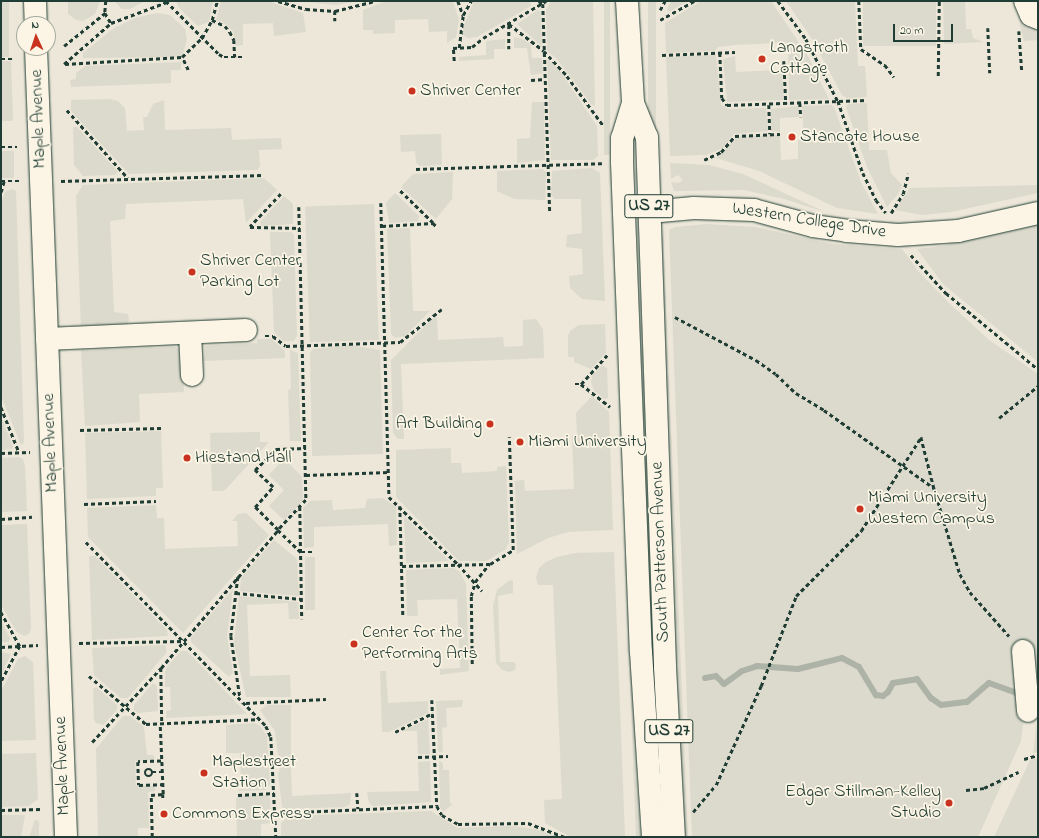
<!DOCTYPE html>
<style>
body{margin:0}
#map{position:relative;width:1039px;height:838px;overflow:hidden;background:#fcf5e5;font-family:"Indie Flower",sans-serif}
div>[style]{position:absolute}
.built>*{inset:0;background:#ece7d8}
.green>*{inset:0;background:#dcdacc;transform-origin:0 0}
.stream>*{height:6px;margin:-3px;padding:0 3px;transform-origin:3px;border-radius:3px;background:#aeb3a7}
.path>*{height:2.5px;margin-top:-1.25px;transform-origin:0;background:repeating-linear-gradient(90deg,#1f3d34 0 4px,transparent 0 7px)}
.path>.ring{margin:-1.25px;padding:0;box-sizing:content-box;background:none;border:2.5px solid #1f3d34;border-radius:50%}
.roads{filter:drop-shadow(0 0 1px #1f3d34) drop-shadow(0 0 1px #1f3d34)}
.minor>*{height:22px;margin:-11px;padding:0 11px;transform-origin:11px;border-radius:11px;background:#fcf5e5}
.highway>*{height:22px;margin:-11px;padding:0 11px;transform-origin:11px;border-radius:11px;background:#fcf5e5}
.dots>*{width:11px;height:11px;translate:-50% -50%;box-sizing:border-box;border:2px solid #fcf5e5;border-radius:50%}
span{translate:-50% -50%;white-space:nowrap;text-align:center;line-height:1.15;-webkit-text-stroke:3.5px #fcf5e5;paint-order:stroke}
.shield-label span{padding:1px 3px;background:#fcf5e5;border:1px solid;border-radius:3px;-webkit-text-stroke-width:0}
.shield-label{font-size:17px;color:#1f3d34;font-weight:700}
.poi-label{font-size:18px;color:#1f3d34}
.left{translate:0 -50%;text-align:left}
.right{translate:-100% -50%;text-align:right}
.street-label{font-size:18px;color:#1f3d34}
.frame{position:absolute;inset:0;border:2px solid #1f3d34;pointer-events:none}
.north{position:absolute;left:16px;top:16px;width:40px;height:40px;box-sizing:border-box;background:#fcf5e5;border:1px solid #a4ab9e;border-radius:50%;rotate:357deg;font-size:11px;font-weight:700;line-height:16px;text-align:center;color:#1f3d34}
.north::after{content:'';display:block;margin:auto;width:14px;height:18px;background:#c8321e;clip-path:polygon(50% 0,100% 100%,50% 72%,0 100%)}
.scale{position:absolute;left:893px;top:24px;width:60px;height:18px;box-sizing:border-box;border:2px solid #1f3d34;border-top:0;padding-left:5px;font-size:12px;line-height:14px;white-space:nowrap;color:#1f3d34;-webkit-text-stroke:3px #fcf5e5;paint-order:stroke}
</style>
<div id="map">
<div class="built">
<div style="clip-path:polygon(evenodd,1px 1px,1038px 1px,1038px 837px,1px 837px,1px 1px,24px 24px,48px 24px,48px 48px,24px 48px,24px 24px)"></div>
</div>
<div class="green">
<div style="left:1px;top:1px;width:8px;height:56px"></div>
<div style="clip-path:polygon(68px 1px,100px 1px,95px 14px,83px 21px,76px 20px,68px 14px)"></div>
<div style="clip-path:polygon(114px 1px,145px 1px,130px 9px,122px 9px)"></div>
<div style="clip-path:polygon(176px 1px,213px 1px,209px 22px,198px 26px,179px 8px)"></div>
<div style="clip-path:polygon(221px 1px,267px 1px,303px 13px,306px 32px,274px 36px,273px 23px,243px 24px,243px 45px,236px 46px,233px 31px,223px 22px,216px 20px)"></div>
<div style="clip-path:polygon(298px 1px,358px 1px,336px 5px)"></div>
<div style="clip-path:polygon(386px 1px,453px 1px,459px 20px,456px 37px,447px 43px,447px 31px,429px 32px,428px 19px,395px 20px,395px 33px,373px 34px,373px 30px,363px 30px,363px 10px)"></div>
<div style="clip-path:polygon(474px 1px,530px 1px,531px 6px,477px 37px,468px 38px,463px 35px,463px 28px)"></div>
<div style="clip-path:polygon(551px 1px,593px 1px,595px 106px,592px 105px,556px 58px,547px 51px,546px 10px)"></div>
<div style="left:604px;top:1px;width:6px;height:154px"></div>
<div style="left:648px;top:1px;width:8px;height:153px"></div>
<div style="clip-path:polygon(671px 1px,688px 1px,669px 12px,667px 9px)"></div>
<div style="clip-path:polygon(701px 1px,771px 1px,808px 56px,829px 99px,789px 100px,788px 49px,781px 49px,780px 43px,735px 45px,718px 47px,715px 51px,666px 53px,665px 23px)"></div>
<div style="clip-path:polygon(786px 1px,855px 1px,858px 66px,865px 66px,867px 97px,847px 98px,842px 95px,812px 39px)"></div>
<div style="left:863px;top:1px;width:73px;height:45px"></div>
<div style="clip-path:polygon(943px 1px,965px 1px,966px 29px,971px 29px,973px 38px,984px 42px,944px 44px)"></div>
<div style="clip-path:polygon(1019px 4px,1038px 24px,1038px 40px,1024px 41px,1020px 25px)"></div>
<div style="clip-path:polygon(538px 10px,541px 12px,542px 47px,517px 24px)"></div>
<div style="clip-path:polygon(157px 13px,170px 15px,185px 29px,187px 40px,182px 57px,83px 58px,83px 53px,114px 28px,135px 18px)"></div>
<div style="clip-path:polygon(514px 37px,523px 39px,531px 45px,532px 58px,542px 58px,543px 73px,531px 75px,527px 48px,514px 48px)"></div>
<div style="clip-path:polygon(505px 39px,505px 49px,494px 49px,494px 59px,459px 61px,459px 57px,486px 55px,486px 41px)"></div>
<div style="clip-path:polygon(716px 55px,721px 105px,728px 109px,766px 108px,768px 131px,734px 134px,723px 148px,706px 155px,670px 156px,666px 57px)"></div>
<div style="clip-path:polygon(735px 56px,736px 72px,779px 70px,781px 61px,784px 100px,727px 102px,723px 59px)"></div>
<div style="clip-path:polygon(547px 58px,560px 71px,597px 126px,598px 156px,593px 160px,551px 160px)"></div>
<div style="clip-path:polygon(1px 61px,11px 61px,13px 120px,11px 121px,1px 121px)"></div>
<div style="clip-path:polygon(181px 62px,181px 70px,171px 70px,171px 83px,71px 87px,70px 80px,76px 79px,76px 73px,85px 66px)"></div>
<div style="clip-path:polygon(109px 99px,118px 101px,125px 108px,127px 131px,144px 130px,143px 117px,147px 117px,153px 104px,164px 100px,165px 130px,231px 128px,232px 140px,281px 138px,282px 149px,259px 150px,260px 166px,257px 170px,129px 174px,71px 111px,71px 100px)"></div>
<div style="clip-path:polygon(532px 102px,544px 102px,545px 160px,517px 163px,517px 139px,530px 138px)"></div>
<div style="clip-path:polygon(867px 103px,869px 150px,887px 150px,891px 173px,902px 185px,898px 194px,887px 207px,867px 167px,846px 107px,848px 104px)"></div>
<div style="clip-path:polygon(831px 105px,834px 107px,861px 182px,878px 214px,837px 208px,759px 171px,716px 158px,738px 137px,780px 135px,781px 160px,798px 159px,798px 140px,804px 139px,802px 106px)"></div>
<div style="clip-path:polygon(799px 106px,799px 117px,780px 118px,780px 132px,771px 131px,771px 109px)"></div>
<div style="clip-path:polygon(73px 127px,77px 127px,118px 172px,115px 175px,83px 176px,74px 165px)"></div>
<div style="clip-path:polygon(441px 134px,442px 165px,420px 166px,416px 163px,415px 151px,401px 152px,400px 135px)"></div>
<div style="left:1px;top:151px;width:13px;height:27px"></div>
<div style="clip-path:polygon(670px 163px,709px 165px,743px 174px,825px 212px,784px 199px,744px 190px,674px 191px,671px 182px,678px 183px,683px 180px,678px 175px,671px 179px)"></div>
<div style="clip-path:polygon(592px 168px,600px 173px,605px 301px,582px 299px,570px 288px,569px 276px,583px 274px,582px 249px,566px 247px,567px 235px,582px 233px,581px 199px,554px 199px,551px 194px,552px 171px)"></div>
<div style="clip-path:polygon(542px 169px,546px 172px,545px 200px,514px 199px,497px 191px,497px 171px)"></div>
<div style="clip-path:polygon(453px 172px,452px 199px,436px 219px,401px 187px,413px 174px)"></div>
<div style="clip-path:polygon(264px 178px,277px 190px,246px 223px,243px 199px,126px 204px,125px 219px,110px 221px,114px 312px,128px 314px,129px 321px,125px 326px,81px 329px,76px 196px,83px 185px)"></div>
<div style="clip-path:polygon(1038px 185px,1038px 193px,951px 212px,922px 215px,895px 210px,910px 188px)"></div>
<div style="clip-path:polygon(12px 189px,16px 191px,24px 442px,21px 445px,1px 396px,1px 204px,5px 192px)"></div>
<div style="clip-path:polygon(395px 193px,419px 216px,418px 221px,389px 223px,386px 203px)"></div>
<div style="clip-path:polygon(284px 196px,293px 204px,293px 224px,261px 226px,260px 222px)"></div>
<div style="left:374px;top:204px;width:136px;height:69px;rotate:88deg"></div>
<div style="clip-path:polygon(707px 224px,755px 227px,833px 244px,902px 249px,919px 272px,948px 302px,989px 340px,1038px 374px,1038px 716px,1024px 717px,1021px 741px,978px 837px,692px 837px,669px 230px,675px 227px)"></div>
<div style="clip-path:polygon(1038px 225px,1038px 362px,943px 284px,917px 249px,936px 247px)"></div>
<div style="clip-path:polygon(410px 228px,413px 311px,430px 311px,405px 336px,395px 338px,391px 334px,387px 229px)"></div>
<div style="clip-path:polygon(270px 232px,291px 232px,294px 235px,297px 336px,294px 341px,283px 341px,274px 332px)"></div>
<div style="clip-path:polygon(663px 236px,688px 837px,680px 837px,660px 239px)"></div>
<div style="clip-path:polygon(437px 318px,438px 340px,503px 337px,504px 347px,523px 346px,523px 320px,536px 319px,543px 329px,544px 358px,401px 364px,404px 439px,398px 439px,393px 433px,391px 360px,432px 319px)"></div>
<div style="clip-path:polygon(605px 324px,606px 353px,591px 369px,574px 362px,574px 357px,568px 357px,568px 335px,571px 330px,579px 325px)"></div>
<div style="clip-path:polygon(257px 339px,272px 339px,285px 351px,285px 358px,203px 361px,205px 346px,257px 343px)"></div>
<div style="clip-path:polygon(349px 345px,380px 350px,383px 454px,312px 456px,310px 352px,313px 349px)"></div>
<div style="clip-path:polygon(175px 347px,183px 352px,184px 392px,139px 394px,140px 422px,85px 426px,81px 350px)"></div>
<div style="clip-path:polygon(290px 350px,298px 353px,301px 441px,290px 441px,288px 390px,291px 389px)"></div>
<div style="clip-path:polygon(602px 365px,607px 368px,608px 398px,605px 399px,594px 391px,591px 382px,592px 376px)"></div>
<div style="clip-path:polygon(592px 396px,609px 412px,613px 530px,568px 532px,548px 538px,517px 554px,515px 481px,524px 480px,525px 491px,574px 489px,572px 436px,577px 435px,576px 413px)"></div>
<div style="clip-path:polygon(1px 417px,13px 446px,12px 449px,1px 450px)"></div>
<div style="clip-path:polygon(161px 431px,163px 488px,156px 488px,156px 496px,87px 499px,85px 433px)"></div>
<div style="clip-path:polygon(260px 432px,260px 442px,269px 442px,224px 491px,212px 491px,210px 433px)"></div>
<div style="clip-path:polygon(451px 448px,451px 463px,461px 463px,462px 473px,497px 471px,497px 467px,506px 466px,509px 542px,505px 550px,486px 561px,459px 561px,396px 497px,396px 450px)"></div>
<div style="clip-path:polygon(19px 457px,23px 459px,25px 466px,27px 511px,1px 512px,1px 458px)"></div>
<div style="clip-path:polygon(284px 458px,302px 477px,303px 501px,284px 520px,269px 506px,284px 490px,269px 475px)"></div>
<div style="clip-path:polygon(367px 499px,383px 498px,396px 507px,397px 545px,389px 546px,388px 524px,314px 527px,314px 547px,304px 548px,303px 508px,310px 501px,332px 500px,333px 510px,365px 508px)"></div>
<div style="clip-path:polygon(156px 505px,157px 518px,164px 518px,165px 549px,238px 546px,237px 521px,232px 521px,238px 514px,246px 513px,269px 535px,183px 633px,88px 537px,87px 508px)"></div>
<div style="clip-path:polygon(404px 516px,449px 561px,406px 563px)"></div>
<div style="clip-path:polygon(27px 524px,31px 629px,29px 634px,24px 636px,16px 631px,1px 605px,1px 525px)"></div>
<div style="clip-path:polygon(274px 540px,297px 559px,299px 596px,240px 591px,241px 578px)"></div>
<div style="clip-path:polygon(614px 552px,625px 837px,571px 837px,545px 823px,544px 800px,562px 799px,553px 585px,538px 585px,536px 577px,539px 568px,546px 562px,557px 557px,575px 553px)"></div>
<div style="clip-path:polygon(625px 554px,630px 559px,643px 837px,636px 837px)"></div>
<div style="clip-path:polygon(89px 556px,95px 556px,167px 630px,168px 636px,92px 640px)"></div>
<div style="left:305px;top:557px;width:10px;height:53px"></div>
<div style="clip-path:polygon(453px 568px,460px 572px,466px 584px,469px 671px,440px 675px,440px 669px,460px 668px,457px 599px,417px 600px,418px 616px,407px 616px,406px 570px)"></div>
<div style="clip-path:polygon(510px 580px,513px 581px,513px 593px,498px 596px,500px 662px,514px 662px,516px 665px,515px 670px,509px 672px,502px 670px,496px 663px,493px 606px,497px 590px)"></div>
<div style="clip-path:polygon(233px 589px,227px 636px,233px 673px,229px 677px,191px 642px,191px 637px)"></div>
<div style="clip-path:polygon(239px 596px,298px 602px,299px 619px,289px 619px,288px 603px,247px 605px,250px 676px,290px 675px,291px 697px,246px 697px,234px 643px)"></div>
<div style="clip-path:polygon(1px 621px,10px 638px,9px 642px,1px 642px)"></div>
<div style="clip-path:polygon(165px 645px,167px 652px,128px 698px,121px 698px,94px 675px,92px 648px)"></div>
<div style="clip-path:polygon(181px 651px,187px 651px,247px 714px,166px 718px,166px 711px,171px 710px,170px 687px,165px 687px,165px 672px,167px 667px)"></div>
<div style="clip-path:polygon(1px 652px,11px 654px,1px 675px)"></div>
<div style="clip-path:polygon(25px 656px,33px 662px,36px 740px,1px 741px,1px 691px,18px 659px)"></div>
<div style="clip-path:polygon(380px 671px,386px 671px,388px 703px,428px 701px,428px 713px,389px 732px,382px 732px)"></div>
<div style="clip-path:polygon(153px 683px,157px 686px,158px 711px,138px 713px,134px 710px,134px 705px)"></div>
<div style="clip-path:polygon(96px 687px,117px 705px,117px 710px,103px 725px,96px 723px,94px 720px,93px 689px)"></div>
<div style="clip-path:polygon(463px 700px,462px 707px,446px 708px,447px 727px,442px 728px,443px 751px,440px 753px,438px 751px,436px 701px)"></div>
<div style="clip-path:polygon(267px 705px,291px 705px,291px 758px,280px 757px,278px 754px,275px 731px,260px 710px)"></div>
<div style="clip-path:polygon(123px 716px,130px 716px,144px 727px,147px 755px,154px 755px,154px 760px,135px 761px,136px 786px,155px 786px,155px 791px,148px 792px,149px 828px,138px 828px,138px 837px,98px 837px,96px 749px)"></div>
<div style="clip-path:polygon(428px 719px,430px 754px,418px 754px,417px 731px,402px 731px)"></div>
<div style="clip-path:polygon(1036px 720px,1038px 752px,1033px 753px,1035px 739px)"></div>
<div style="clip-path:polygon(254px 723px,260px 726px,267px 736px,270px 785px,266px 790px,238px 791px,241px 789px,240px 753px,226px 753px,226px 725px)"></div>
<div style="clip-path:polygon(36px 753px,38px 799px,29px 806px,1px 807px,1px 754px)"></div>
<div style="clip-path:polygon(1038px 758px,1038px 837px,994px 837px,1030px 760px)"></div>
<div style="clip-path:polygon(430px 761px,431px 802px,373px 806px,369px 803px,367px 792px,419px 791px,418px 762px)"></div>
<div style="clip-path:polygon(439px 761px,443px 763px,443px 770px,449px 770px,450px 804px,453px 804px,443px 812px,440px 807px)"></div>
<div style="clip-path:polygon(291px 766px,292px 796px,351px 793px,350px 804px,345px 807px,287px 809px,282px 807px,278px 774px,280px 768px)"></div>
<div style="clip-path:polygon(238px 796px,267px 795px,270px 798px,271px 823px,261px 824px,261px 837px,237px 837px,236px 799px)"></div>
<div style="clip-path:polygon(431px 811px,457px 828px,512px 826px,536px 829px,558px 837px,281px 837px,281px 823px,288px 816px)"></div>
<div style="clip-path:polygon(1px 815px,25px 815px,21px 837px,1px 837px)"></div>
<div style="clip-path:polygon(35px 820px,39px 821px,39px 837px,29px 837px)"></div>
</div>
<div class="stream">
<div style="left:705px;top:678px;width:11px;rotate:-10deg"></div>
<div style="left:716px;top:676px;width:11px;rotate:45deg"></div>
<div style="left:724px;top:684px;width:22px;rotate:-36deg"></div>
<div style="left:742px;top:671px;width:16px;rotate:-18deg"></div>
<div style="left:757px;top:666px;width:41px;rotate:4.2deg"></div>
<div style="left:798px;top:669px;width:45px;rotate:-14deg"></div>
<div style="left:842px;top:658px;width:19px;rotate:28deg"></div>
<div style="left:859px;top:667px;width:33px;rotate:59deg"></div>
<div style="left:876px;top:695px;width:7px;rotate:8deg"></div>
<div style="left:883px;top:696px;width:6px;rotate:-39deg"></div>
<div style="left:888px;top:692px;width:10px;rotate:-61deg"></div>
<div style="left:893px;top:683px;width:24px;rotate:-9deg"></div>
<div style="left:917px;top:679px;width:24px;rotate:54deg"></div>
<div style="left:931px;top:698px;width:12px;rotate:35deg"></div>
<div style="left:941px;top:705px;width:26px;rotate:-7deg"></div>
<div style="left:967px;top:702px;width:29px;rotate:-41deg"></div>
<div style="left:989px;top:683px;width:30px;rotate:20deg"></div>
<div style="left:1017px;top:693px;width:21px;rotate:-3deg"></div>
</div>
<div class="path">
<div style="left:106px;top:1px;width:12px;rotate:95deg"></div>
<div style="left:105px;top:13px;width:12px;rotate:59deg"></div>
<div style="left:166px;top:1px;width:75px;rotate:45deg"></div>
<div style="left:219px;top:54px;width:6px;rotate:31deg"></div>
<div style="left:224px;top:57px;width:20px"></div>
<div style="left:278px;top:1px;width:29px;rotate:16deg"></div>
<div style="left:306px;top:9px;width:29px;rotate:4deg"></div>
<div style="left:335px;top:11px;width:41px;rotate:-14deg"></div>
<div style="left:458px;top:1px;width:15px;rotate:70deg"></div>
<div style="left:539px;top:1px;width:5px;rotate:37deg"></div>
<div style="left:543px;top:4px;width:208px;rotate:88.1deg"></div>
<div style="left:778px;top:1px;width:47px;rotate:53.6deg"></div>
<div style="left:806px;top:39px;width:37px;rotate:63deg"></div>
<div style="left:823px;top:72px;width:33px;rotate:63deg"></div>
<div style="left:838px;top:101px;width:76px;rotate:70.9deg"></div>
<div style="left:863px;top:173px;width:30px;rotate:64deg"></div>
<div style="left:876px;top:200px;width:16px;rotate:52deg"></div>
<div style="left:859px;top:1px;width:48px;rotate:87.6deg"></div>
<div style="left:861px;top:49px;width:29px;rotate:34deg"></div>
<div style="left:885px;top:65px;width:15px;rotate:53deg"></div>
<div style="left:660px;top:10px;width:10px;rotate:-61deg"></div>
<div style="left:335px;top:11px;width:10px;rotate:90deg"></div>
<div style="left:212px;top:20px;width:14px;rotate:25deg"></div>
<div style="left:225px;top:26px;width:8px;rotate:50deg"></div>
<div style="left:230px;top:32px;width:9px;rotate:63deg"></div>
<div style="left:234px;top:40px;width:17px;rotate:87deg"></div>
<div style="left:660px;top:20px;width:39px;rotate:-29deg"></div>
<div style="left:509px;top:24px;width:44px;rotate:37.6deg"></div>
<div style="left:544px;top:51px;width:34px;rotate:47deg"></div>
<div style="left:567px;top:76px;width:61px;rotate:53.7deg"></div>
<div style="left:509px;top:25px;width:24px;rotate:90deg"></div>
<div style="left:988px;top:28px;width:45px;rotate:87.5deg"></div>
<div style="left:1019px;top:31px;width:41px;rotate:85.8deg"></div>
<div style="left:64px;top:46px;width:53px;rotate:-38.8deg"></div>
<div style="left:459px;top:48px;width:33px;rotate:-83deg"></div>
<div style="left:463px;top:15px;width:16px;rotate:-60deg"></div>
<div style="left:720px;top:53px;width:45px;rotate:87.5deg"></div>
<div style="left:722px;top:98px;width:9px;rotate:54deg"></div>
<div style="left:727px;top:105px;width:140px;rotate:-2deg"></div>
<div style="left:662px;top:55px;width:73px;rotate:-2.4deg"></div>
<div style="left:1px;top:59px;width:13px"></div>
<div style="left:454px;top:61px;width:13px;rotate:-94deg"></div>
<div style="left:453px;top:48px;width:19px;rotate:-3deg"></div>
<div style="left:472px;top:47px;width:14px;rotate:-39deg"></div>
<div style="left:483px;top:38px;width:73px;rotate:-30.4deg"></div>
<div style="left:784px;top:61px;width:43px;rotate:87.3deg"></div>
<div style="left:64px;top:64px;width:62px;rotate:-41.1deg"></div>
<div style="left:111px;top:23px;width:60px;rotate:-20.6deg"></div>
<div style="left:65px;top:64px;width:117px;rotate:-3.4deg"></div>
<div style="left:188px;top:70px;width:14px;rotate:-115deg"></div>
<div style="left:182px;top:57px;width:28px;rotate:-44deg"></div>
<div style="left:202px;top:38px;width:21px;rotate:-61deg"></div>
<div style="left:212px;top:20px;width:20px;rotate:-75deg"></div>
<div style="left:938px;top:76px;width:75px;rotate:-89.2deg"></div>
<div style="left:531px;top:80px;width:14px;rotate:-4deg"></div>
<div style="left:800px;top:103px;width:14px;rotate:86deg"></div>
<div style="left:769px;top:105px;width:29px;rotate:88deg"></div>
<div style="left:67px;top:110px;width:91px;rotate:48.1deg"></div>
<div style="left:1px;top:147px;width:16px"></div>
<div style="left:704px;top:160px;width:19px;rotate:-25deg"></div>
<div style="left:721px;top:152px;width:21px;rotate:-49deg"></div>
<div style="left:735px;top:136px;width:45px;rotate:-2.5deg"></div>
<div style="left:416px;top:169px;width:186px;rotate:-1.8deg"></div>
<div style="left:1px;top:181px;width:19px"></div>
<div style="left:61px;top:181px;width:202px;rotate:-1.7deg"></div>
<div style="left:1px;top:192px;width:11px;rotate:-75deg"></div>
<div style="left:281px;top:194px;width:45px;rotate:133.2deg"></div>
<div style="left:250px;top:227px;width:50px;rotate:1.1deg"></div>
<div style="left:381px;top:203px;width:294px;rotate:88.4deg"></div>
<div style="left:389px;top:497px;width:96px;rotate:44.2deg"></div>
<div style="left:458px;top:564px;width:36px;rotate:48deg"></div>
<div style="left:299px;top:207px;width:293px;rotate:88.6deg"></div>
<div style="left:306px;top:500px;width:41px;rotate:133deg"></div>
<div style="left:278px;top:530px;width:32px;rotate:44deg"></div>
<div style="left:301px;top:552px;width:14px"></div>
<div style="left:891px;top:213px;width:22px;rotate:-58deg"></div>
<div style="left:903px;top:194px;width:21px;rotate:-76deg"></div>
<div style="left:433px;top:223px;width:7px;rotate:45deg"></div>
<div style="left:382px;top:226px;width:51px;rotate:-3.4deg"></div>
<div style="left:433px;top:223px;width:49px;rotate:-135.8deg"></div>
<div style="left:911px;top:255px;width:52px;rotate:47.4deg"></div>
<div style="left:946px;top:293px;width:119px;rotate:39.6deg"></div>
<div style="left:675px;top:317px;width:92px;rotate:28deg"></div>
<div style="left:756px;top:360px;width:24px;rotate:35deg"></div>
<div style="left:776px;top:374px;width:28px;rotate:44deg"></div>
<div style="left:796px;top:393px;width:33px;rotate:31deg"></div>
<div style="left:824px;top:410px;width:135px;rotate:35.3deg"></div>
<div style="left:934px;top:488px;width:90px;rotate:73.2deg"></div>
<div style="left:960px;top:574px;width:21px;rotate:61deg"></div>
<div style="left:970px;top:592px;width:59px;rotate:48.4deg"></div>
<div style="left:265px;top:336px;width:8px"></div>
<div style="left:273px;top:336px;width:16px;rotate:38deg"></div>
<div style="left:286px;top:346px;width:114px;rotate:-2deg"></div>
<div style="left:400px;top:342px;width:53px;rotate:-38.2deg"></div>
<div style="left:575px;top:384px;width:6px"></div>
<div style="left:581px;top:384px;width:40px;rotate:-48deg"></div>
<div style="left:581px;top:384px;width:37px;rotate:38deg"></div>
<div style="left:1px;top:407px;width:48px;rotate:68.2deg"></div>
<div style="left:999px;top:418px;width:50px;rotate:-39.4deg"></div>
<div style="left:80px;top:430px;width:81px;rotate:-1.4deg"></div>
<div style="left:1px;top:453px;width:29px;rotate:-2deg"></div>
<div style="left:306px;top:475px;width:83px;rotate:-2.1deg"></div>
<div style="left:84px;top:504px;width:72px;rotate:-2.4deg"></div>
<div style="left:400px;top:506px;width:110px;rotate:88.4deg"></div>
<div style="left:300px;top:507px;width:112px;rotate:89deg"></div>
<div style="left:1px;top:519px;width:31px;rotate:-4deg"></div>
<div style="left:86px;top:542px;width:257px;rotate:45.6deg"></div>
<div style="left:266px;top:726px;width:12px;rotate:66deg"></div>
<div style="left:271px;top:737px;width:100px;rotate:87.1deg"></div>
<div style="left:402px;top:566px;width:88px;rotate:-1.3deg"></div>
<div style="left:490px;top:564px;width:27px;rotate:-31deg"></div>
<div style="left:513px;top:550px;width:113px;rotate:-92deg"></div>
<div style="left:238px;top:577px;width:59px;rotate:96.8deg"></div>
<div style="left:231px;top:636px;width:62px;rotate:81.6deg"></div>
<div style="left:236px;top:593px;width:66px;rotate:5.2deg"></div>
<div style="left:1px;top:612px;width:39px;rotate:61deg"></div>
<div style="left:20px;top:646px;width:41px;rotate:117.8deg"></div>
<div style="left:79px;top:643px;width:103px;rotate:-1.1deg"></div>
<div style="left:1px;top:647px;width:37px;rotate:-3deg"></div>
<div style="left:472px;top:664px;width:68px;rotate:-90.8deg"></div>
<div style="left:471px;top:596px;width:15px;rotate:-74deg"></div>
<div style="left:475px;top:582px;width:23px;rotate:-52deg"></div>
<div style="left:161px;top:668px;width:55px;rotate:89deg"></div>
<div style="left:89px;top:676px;width:75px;rotate:40.1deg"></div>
<div style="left:146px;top:724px;width:114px;rotate:-2.5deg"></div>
<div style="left:432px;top:700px;width:106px;rotate:87.3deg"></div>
<div style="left:437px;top:806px;width:10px;rotate:61deg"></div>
<div style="left:442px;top:815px;width:18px;rotate:29deg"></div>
<div style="left:458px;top:824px;width:70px;rotate:-0.8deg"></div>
<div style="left:528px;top:823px;width:39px;rotate:21deg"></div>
<div style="left:246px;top:703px;width:80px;rotate:-2.9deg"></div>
<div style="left:395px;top:732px;width:42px;rotate:-26.6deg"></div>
<div style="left:92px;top:742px;width:101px;rotate:-47deg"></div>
<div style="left:161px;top:668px;width:181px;rotate:-49.7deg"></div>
<div style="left:278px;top:530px;width:33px;rotate:-135deg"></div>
<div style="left:255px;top:507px;width:27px;rotate:-48deg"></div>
<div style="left:273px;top:487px;width:25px;rotate:-137deg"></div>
<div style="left:255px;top:470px;width:30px;rotate:-45deg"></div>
<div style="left:276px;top:449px;width:30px;rotate:-2deg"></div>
<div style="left:418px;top:757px;width:30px;rotate:-2deg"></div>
<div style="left:1024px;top:759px;width:15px;rotate:-16deg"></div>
<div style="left:161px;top:761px;width:23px;rotate:178deg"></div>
<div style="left:138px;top:762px;width:23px;rotate:88deg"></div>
<div style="left:139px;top:785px;width:23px;rotate:-2deg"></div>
<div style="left:272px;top:763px;width:19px;rotate:-3deg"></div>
<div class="ring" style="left:145px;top:769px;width:5.5px;height:5.5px"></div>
<div style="left:152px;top:772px;width:10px"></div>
<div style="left:966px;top:790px;width:18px;rotate:-6deg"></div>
<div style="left:984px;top:788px;width:38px;rotate:-25deg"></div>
<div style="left:357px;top:793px;width:16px;rotate:86deg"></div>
<div style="left:163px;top:794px;width:6px;rotate:90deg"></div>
<div style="left:238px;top:795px;width:36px;rotate:-3deg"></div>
<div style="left:1px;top:810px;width:40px;rotate:-1.4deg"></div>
<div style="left:693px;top:812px;width:35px;rotate:-50deg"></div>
<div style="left:716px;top:785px;width:109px;rotate:-65.6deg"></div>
<div style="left:761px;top:686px;width:97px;rotate:-68.7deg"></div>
<div style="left:796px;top:596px;width:92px;rotate:-45deg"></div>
<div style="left:861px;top:531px;width:112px;rotate:-57.4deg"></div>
<div style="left:921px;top:437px;width:53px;rotate:75.7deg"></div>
<div style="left:275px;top:813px;width:162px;rotate:-2.5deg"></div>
<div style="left:152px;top:837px;width:42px;rotate:-91.4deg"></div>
<div style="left:151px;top:795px;width:12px;rotate:-5deg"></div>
<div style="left:163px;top:794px;width:70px;rotate:-92.5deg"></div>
</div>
<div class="roads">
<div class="minor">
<div style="left:35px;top:1px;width:23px;rotate:88deg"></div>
<div style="left:1025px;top:1px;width:15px;rotate:67deg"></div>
<div style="left:1031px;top:15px;width:8px;rotate:23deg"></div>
<div style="left:36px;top:48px;width:790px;rotate:87.82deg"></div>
<div style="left:649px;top:212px;width:45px;rotate:-5.1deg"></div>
<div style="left:694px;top:208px;width:60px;rotate:1.9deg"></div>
<div style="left:754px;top:210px;width:61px;rotate:15.2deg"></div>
<div style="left:813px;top:226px;width:34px;rotate:8deg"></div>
<div style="left:847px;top:231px;width:51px;rotate:4.5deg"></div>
<div style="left:898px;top:235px;width:60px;rotate:-3.8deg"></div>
<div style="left:958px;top:231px;width:82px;rotate:-12.7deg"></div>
<div style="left:190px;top:333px;width:42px;rotate:87.3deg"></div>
<div style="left:47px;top:339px;width:199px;rotate:-2.6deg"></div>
<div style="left:1023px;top:651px;width:60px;rotate:85.2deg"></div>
</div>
<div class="highway">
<div style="left:627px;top:1px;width:102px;rotate:86.6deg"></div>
<div style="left:633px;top:103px;width:37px;rotate:68deg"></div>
<div style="left:647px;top:137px;width:530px;rotate:88.05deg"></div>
<div style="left:665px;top:667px;width:170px;rotate:87deg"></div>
<div style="left:633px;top:103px;width:37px;rotate:107deg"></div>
<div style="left:622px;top:138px;width:24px;rotate:90deg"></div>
<div style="left:622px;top:162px;width:490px;rotate:87.8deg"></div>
<div style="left:641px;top:652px;width:185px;rotate:86.3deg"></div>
</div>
</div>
<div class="dots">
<div style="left:762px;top:59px;background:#c8321e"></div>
<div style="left:412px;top:91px;background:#c8321e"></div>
<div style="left:792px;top:137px;background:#c8321e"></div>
<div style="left:192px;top:272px;background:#c8321e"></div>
<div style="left:490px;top:424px;background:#c8321e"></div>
<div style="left:520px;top:442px;background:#c8321e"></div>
<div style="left:187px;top:458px;background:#c8321e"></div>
<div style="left:860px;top:509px;background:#c8321e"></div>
<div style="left:354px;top:644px;background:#c8321e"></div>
<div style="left:204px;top:773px;background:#c8321e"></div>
<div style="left:949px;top:803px;background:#c8321e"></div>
<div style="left:164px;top:814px;background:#c8321e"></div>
</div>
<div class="shield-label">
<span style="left:649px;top:206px">US 27</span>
<span style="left:669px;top:731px">US 27</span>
</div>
<div class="poi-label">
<span class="left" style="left:770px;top:59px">Langstroth<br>Cottage</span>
<span class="left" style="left:420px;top:91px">Shriver Center</span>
<span class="left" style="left:800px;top:137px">Stancote House</span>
<span class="left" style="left:200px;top:272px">Shriver Center<br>Parking Lot</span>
<span class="right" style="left:482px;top:424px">Art Building</span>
<span class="left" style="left:528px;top:442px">Miami University</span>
<span class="left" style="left:195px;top:458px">Hiestand Hall</span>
<span class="left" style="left:868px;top:509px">Miami University<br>Western Campus</span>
<span class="left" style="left:362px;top:644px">Center for the<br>Performing Arts</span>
<span class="left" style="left:212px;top:773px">Maplestreet<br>Station</span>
<span class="right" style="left:941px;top:803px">Edgar Stillman-Kelley<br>Studio</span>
<span class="left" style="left:172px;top:814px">Commons Express</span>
</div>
<div class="street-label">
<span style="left:39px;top:119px;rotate:-92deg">Maple Avenue</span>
<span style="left:809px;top:221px;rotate:9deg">Western College Drive</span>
<span style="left:51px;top:443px;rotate:-92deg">Maple Avenue</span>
<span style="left:661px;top:552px;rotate:-92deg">South Patterson Avenue</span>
<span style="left:63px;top:766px;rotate:-92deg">Maple Avenue</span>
</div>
<div class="frame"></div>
<div class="north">N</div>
<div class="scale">20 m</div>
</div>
